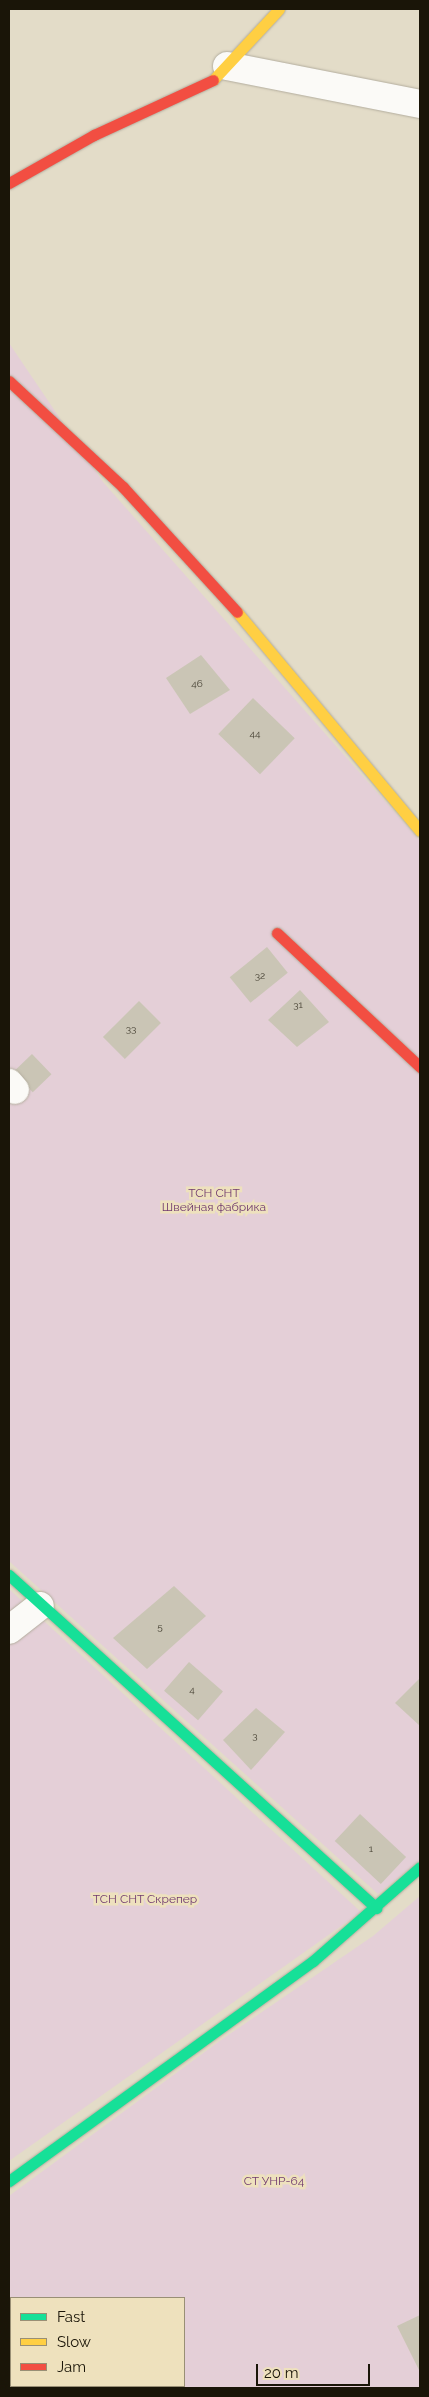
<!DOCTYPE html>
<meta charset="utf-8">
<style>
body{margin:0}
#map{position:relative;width:429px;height:2397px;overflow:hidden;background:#e3dcc8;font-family:Raleway,sans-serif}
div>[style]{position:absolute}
.green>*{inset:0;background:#e4cfd7}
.building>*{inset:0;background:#cac5b5;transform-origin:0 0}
.roads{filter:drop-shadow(0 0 1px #b3ad9e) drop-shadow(0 0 1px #b3ad9e)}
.street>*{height:28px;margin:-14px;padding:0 14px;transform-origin:14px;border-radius:14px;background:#fbfaf7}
.fast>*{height:11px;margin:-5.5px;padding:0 5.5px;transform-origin:5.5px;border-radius:5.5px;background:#16e098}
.slow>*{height:11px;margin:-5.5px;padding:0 5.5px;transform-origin:5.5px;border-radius:5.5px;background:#ffcf43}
.jam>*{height:11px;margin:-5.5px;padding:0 5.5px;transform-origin:5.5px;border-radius:5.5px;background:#f24e42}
span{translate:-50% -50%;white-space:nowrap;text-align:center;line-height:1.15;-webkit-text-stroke:5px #eee1bd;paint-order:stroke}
.number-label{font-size:10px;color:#474234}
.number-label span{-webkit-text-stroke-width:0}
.park-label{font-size:12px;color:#6f396e}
.frame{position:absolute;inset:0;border:10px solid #1a1508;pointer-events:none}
.legend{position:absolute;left:10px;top:2297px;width:175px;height:90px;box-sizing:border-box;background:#eee1bd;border:1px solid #998f75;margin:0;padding:6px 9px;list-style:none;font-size:15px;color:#1a1508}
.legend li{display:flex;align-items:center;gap:10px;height:25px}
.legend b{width:25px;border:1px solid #998f75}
.scale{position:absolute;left:256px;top:2364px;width:114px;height:22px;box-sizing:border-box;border:2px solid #1a1508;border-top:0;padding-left:6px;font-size:15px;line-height:18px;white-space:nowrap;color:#1a1508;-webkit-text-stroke:4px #eee1bd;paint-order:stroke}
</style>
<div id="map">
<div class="green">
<div style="clip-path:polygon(9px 343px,103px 482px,420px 841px,420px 1860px,378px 1894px,9px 1561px)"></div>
<div style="clip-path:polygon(9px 1589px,361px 1912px,9px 2161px)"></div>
<div style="clip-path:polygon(evenodd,420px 1896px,420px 2388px,9px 2388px,9px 2196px,221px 2040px,373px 1936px,420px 1896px,11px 2298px,184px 2298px,184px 2386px,11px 2386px,11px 2298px)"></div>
</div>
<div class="building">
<div style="clip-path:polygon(201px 655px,230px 690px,190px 714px,166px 678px)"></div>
<div style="left:253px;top:698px;width:58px;height:50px;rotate:44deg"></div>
<div style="left:267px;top:947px;width:33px;height:48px;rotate:51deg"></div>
<div style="clip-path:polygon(300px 990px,329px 1022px,297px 1047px,268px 1020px)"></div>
<div style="left:139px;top:1001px;width:31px;height:51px;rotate:45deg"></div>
<div style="left:32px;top:1054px;width:28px;height:26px;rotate:46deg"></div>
<div style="clip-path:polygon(174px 1586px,206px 1616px,147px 1669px,113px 1638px)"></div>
<div style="left:189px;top:1662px;width:45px;height:38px;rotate:41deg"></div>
<div style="clip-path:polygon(420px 1678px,420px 1726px,395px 1703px)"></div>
<div style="clip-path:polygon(256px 1708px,285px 1732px,251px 1770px,223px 1740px)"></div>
<div style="left:360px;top:1814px;width:63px;height:37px;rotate:43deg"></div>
<div style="clip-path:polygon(420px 2315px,420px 2372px,397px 2326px)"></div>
</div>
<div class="roads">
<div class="street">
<div style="left:227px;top:66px;width:197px;rotate:11.1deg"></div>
<div style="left:9px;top:1083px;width:9px;rotate:49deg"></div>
<div style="left:9px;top:1630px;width:39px;rotate:-38deg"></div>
</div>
<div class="fast">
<div style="left:9px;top:1575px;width:496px;rotate:42.2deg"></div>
<div style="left:9px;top:2181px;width:375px;rotate:-35.9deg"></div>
<div style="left:313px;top:1961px;width:142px;rotate:-41.3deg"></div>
</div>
<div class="slow">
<div style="left:213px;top:80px;width:97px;rotate:-47.1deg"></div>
<div style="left:237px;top:612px;width:285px;rotate:50.1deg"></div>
</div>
<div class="jam">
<div style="left:9px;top:183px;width:98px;rotate:-29.5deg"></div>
<div style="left:94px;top:135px;width:131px;rotate:-24.8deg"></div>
<div style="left:9px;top:381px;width:156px;rotate:42.9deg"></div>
<div style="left:123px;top:487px;width:169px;rotate:47.6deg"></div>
<div style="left:277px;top:933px;width:196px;rotate:43.1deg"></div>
</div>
</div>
<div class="number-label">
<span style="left:197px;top:684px">46</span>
<span style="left:255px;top:734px">44</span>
<span style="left:260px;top:976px">32</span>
<span style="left:298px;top:1005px">31</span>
<span style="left:131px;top:1029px">33</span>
<span style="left:160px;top:1627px">5</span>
<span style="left:192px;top:1690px">4</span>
<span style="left:255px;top:1736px">3</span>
<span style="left:371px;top:1849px">1</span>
</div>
<div class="park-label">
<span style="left:214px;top:1201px">ТСН СНТ<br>Швейная фабрика</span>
<span style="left:145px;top:1900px">ТСН СНТ Скрепер</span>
<span style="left:274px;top:2182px">СТ УНР-64</span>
</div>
<div class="frame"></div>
<ul class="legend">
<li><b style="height:6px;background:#16e098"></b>Fast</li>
<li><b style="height:6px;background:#ffcf43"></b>Slow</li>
<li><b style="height:6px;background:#f24e42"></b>Jam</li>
</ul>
<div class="scale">20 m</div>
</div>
